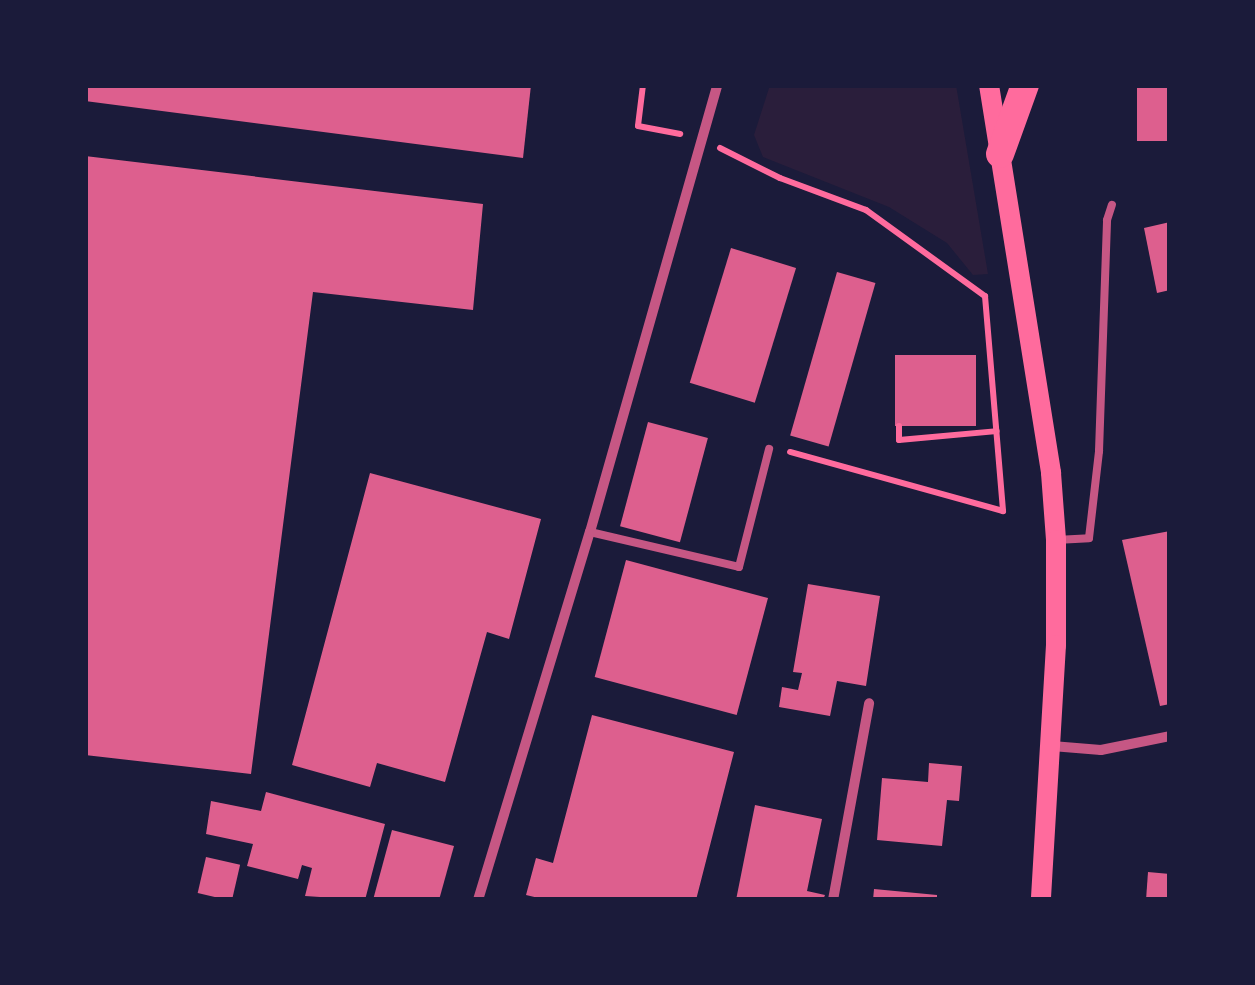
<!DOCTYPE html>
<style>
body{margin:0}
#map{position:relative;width:1255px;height:985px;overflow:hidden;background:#1b1b3a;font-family:Roboto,sans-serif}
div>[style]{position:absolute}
.green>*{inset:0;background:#2a1e3b}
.building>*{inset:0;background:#dd5f8e;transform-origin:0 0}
.path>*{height:6px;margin:-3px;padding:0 3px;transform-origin:3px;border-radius:3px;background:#ff6b9d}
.service>*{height:8px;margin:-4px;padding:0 4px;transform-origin:4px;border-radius:4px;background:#c65784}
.minor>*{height:10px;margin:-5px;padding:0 5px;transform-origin:5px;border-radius:5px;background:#c65784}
.secondary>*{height:20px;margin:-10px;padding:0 10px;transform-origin:10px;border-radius:10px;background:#ff6b9d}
.trunk>*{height:28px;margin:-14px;padding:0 14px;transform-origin:14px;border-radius:14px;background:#ff6b9d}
span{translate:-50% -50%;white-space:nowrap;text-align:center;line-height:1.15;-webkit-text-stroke:9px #1b1b3a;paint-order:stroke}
.frame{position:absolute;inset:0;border:88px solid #1b1b3a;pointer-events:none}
</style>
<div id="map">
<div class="green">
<div style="clip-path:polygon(770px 85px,956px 85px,988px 274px,973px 275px,947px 243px,889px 207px,763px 157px,754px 135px)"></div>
</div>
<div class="building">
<div style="clip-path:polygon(85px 85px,531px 85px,523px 158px,85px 101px)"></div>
<div style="left:1137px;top:85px;width:33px;height:56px"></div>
<div style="clip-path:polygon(85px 156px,483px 204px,473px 310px,313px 292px,251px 774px,85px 755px)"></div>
<div style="clip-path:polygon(1170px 222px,1170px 290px,1157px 293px,1144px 228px)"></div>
<div style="left:731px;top:248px;width:68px;height:141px;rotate:17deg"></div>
<div style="left:837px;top:272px;width:40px;height:170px;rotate:16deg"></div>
<div style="left:895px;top:355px;width:81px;height:71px"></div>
<div style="left:648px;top:422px;width:62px;height:108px;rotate:15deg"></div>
<div style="clip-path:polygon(370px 473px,541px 519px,509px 639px,487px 632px,445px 782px,377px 763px,370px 787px,292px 765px)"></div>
<div style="clip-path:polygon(1170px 531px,1170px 704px,1160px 706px,1122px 540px)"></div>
<div style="left:626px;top:560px;width:147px;height:121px;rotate:15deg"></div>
<div style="clip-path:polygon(808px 584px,880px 596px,866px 686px,837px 681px,830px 716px,779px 707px,782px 687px,798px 690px,802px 673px,793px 672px)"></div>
<div style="clip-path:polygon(592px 715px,734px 752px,696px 900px,547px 900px,526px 895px,536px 858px,553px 863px)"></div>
<div style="clip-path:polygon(929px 763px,962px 766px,959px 801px,947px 800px,942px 846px,877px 840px,882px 778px,928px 782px)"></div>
<div style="clip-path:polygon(266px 792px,385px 824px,365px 900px,305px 896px,312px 868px,302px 865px,298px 879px,247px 866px,253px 844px,206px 834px,211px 801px,261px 811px)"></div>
<div style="clip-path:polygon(755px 805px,822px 819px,807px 891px,825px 895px,823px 900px,736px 900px)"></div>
<div style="clip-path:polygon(392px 830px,454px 846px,439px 900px,373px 900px)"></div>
<div style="left:206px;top:857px;width:35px;height:37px;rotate:13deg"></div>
<div style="clip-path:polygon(1148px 872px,1170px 874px,1170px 900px,1146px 900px)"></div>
<div style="clip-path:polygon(874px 889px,937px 895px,937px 900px,873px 900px)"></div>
</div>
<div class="path">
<div style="left:643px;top:85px;width:41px;rotate:97deg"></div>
<div style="left:638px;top:126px;width:43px;rotate:10.8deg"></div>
<div style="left:720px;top:148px;width:67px;rotate:26.6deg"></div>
<div style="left:780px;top:178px;width:92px;rotate:20.4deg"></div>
<div style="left:866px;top:210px;width:147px;rotate:35.9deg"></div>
<div style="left:985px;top:296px;width:216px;rotate:85.2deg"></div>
<div style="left:1003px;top:511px;width:221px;rotate:-164.5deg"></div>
<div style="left:899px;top:426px;width:14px;rotate:90deg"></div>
<div style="left:899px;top:440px;width:98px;rotate:-5.2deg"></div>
</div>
<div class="service">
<div style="left:590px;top:532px;width:153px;rotate:13.2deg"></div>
<div style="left:739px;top:567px;width:122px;rotate:-75.7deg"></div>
<div style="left:1056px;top:540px;width:33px;rotate:-3deg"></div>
<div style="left:1089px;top:538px;width:88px;rotate:-83.4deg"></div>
<div style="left:1099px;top:451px;width:231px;rotate:-88deg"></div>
<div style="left:1107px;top:220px;width:16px;rotate:-72deg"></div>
</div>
<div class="minor">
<div style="left:1052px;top:746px;width:49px;rotate:4.7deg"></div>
<div style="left:1101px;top:750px;width:70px;rotate:-11.5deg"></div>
<div style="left:478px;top:900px;width:385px;rotate:-73.1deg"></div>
<div style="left:590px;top:532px;width:465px;rotate:-74.1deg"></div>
<div style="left:833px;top:900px;width:200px;rotate:-79.6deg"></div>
</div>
<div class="secondary">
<div style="left:989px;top:85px;width:393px;rotate:80.9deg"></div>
<div style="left:1051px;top:473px;width:67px;rotate:85.7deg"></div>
<div style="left:1056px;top:540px;width:105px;rotate:90deg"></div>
<div style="left:1056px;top:645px;width:255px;rotate:93.4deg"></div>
</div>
<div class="trunk">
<div style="left:1000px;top:154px;width:73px;rotate:-70.1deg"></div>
</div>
<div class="frame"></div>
</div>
